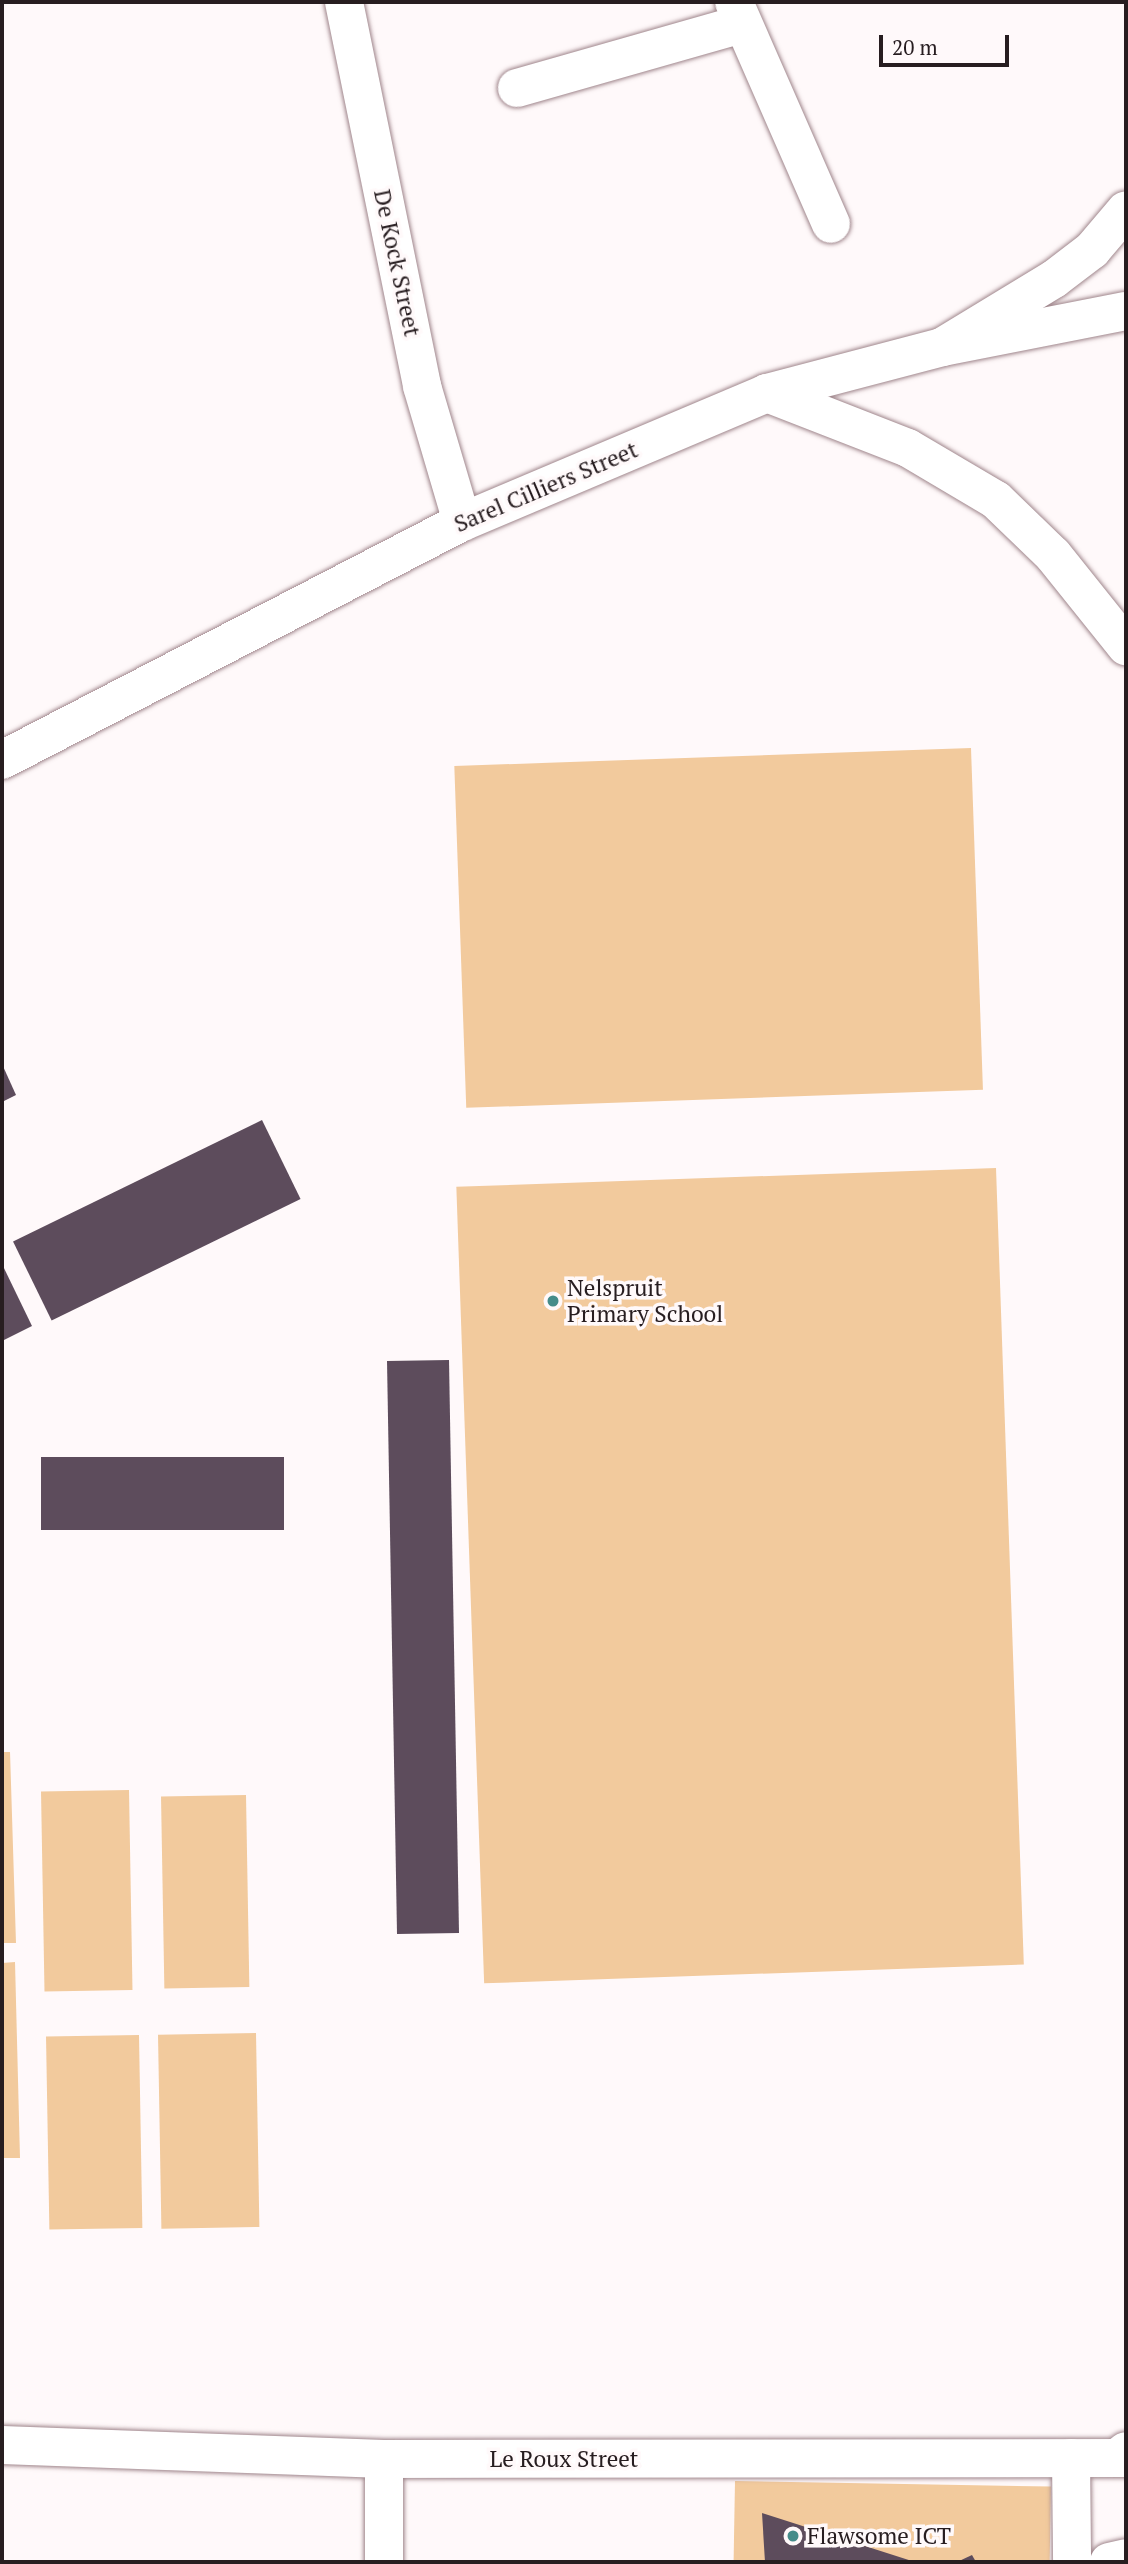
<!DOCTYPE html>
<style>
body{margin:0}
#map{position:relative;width:1128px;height:2564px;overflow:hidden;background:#fff9fa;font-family:"PT Serif",serif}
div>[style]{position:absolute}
.green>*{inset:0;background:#f2ca9d;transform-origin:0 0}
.building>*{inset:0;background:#5d4c5c;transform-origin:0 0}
.roads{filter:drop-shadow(0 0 2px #a0868c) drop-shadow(0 0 2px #a0868c)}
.minor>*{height:38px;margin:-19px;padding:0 19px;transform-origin:19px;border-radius:19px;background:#fff}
.major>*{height:38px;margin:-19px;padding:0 19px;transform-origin:19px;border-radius:19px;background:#fff}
.dots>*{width:19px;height:19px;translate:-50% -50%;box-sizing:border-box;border:4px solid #fff9fa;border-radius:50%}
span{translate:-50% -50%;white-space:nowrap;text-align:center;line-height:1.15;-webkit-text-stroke:7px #fff9fa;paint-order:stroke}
.street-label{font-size:23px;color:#271d20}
.poi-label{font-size:23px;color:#271d20}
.left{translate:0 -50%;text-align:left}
.frame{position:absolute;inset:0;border:4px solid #271d20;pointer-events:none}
.scale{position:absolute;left:879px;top:35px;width:130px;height:32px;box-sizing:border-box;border:4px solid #271d20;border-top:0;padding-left:9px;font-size:21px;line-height:24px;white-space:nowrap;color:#271d20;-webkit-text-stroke:5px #fff9fa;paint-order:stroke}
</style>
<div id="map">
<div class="green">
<div style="left:971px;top:748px;width:342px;height:517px;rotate:88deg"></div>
<div style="left:996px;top:1168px;width:797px;height:540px;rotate:88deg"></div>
<div style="clip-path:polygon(2px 1752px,10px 1752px,16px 1943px,2px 1943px)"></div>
<div style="left:129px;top:1790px;width:200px;height:88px;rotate:89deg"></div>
<div style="left:246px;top:1795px;width:192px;height:85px;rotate:89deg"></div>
<div style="clip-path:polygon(15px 1962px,20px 2158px,2px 2158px,2px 1963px)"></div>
<div style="left:256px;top:2033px;width:194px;height:98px;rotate:89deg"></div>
<div style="left:139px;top:2035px;width:193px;height:93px;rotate:89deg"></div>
<div style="left:735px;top:2481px;width:316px;height:81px;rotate:1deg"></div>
</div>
<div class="building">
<div style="clip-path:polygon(2px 1064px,16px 1095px,2px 1102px)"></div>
<div style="left:262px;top:1120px;width:88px;height:277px;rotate:64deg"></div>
<div style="clip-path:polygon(2px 1264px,32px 1326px,2px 1341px)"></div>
<div style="left:449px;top:1360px;width:573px;height:62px;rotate:89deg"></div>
<div style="left:41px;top:1457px;width:243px;height:73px"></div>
<div style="clip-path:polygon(762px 2513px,915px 2562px,765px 2562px)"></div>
<div style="clip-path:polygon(972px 2555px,976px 2562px,957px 2562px)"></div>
</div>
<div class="roads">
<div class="minor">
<div style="left:344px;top:2px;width:392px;rotate:78.5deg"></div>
<div style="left:422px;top:386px;width:142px;rotate:73.6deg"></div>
<div style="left:734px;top:2px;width:242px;rotate:66.4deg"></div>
<div style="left:517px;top:88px;width:234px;rotate:-15.9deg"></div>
<div style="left:2px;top:760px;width:518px;rotate:-27.36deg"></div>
<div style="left:462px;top:522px;width:331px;rotate:-22.9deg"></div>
<div style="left:767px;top:393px;width:181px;rotate:-14.7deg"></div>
<div style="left:942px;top:347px;width:187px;rotate:-11.1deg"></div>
<div style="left:2px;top:2445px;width:382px;rotate:2.1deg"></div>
<div style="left:384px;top:2459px;width:742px;rotate:-0.08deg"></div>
<div style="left:1071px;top:2458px;width:104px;rotate:89.4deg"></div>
<div style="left:384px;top:2459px;width:103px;rotate:90deg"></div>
<div style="left:1109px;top:2562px;width:17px;rotate:-13deg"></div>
</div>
<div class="major">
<div style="left:942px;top:347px;width:131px;rotate:-31.3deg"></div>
<div style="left:1054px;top:279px;width:48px;rotate:-37.3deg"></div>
<div style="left:1092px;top:250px;width:52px;rotate:-49.6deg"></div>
<div style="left:767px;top:393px;width:151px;rotate:21.3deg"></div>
<div style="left:908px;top:448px;width:102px;rotate:30.6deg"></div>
<div style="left:996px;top:500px;width:79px;rotate:44deg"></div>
<div style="left:1053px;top:555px;width:117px;rotate:51.3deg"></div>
<div style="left:1117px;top:2458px;width:11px;rotate:-38deg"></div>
</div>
</div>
<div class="dots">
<div style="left:553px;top:1301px;background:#458c8a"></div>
<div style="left:793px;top:2536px;background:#458c8a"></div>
</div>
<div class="street-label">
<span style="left:397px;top:263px;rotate:78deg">De Kock Street</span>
<span style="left:546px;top:487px;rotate:-23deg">Sarel Cilliers Street</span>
<span style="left:564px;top:2459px">Le Roux Street</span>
</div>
<div class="poi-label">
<span class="left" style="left:567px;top:1301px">Nelspruit<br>Primary School</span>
<span class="left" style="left:807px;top:2536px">Flawsome ICT</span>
</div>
<div class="frame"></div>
<div class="scale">20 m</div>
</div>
